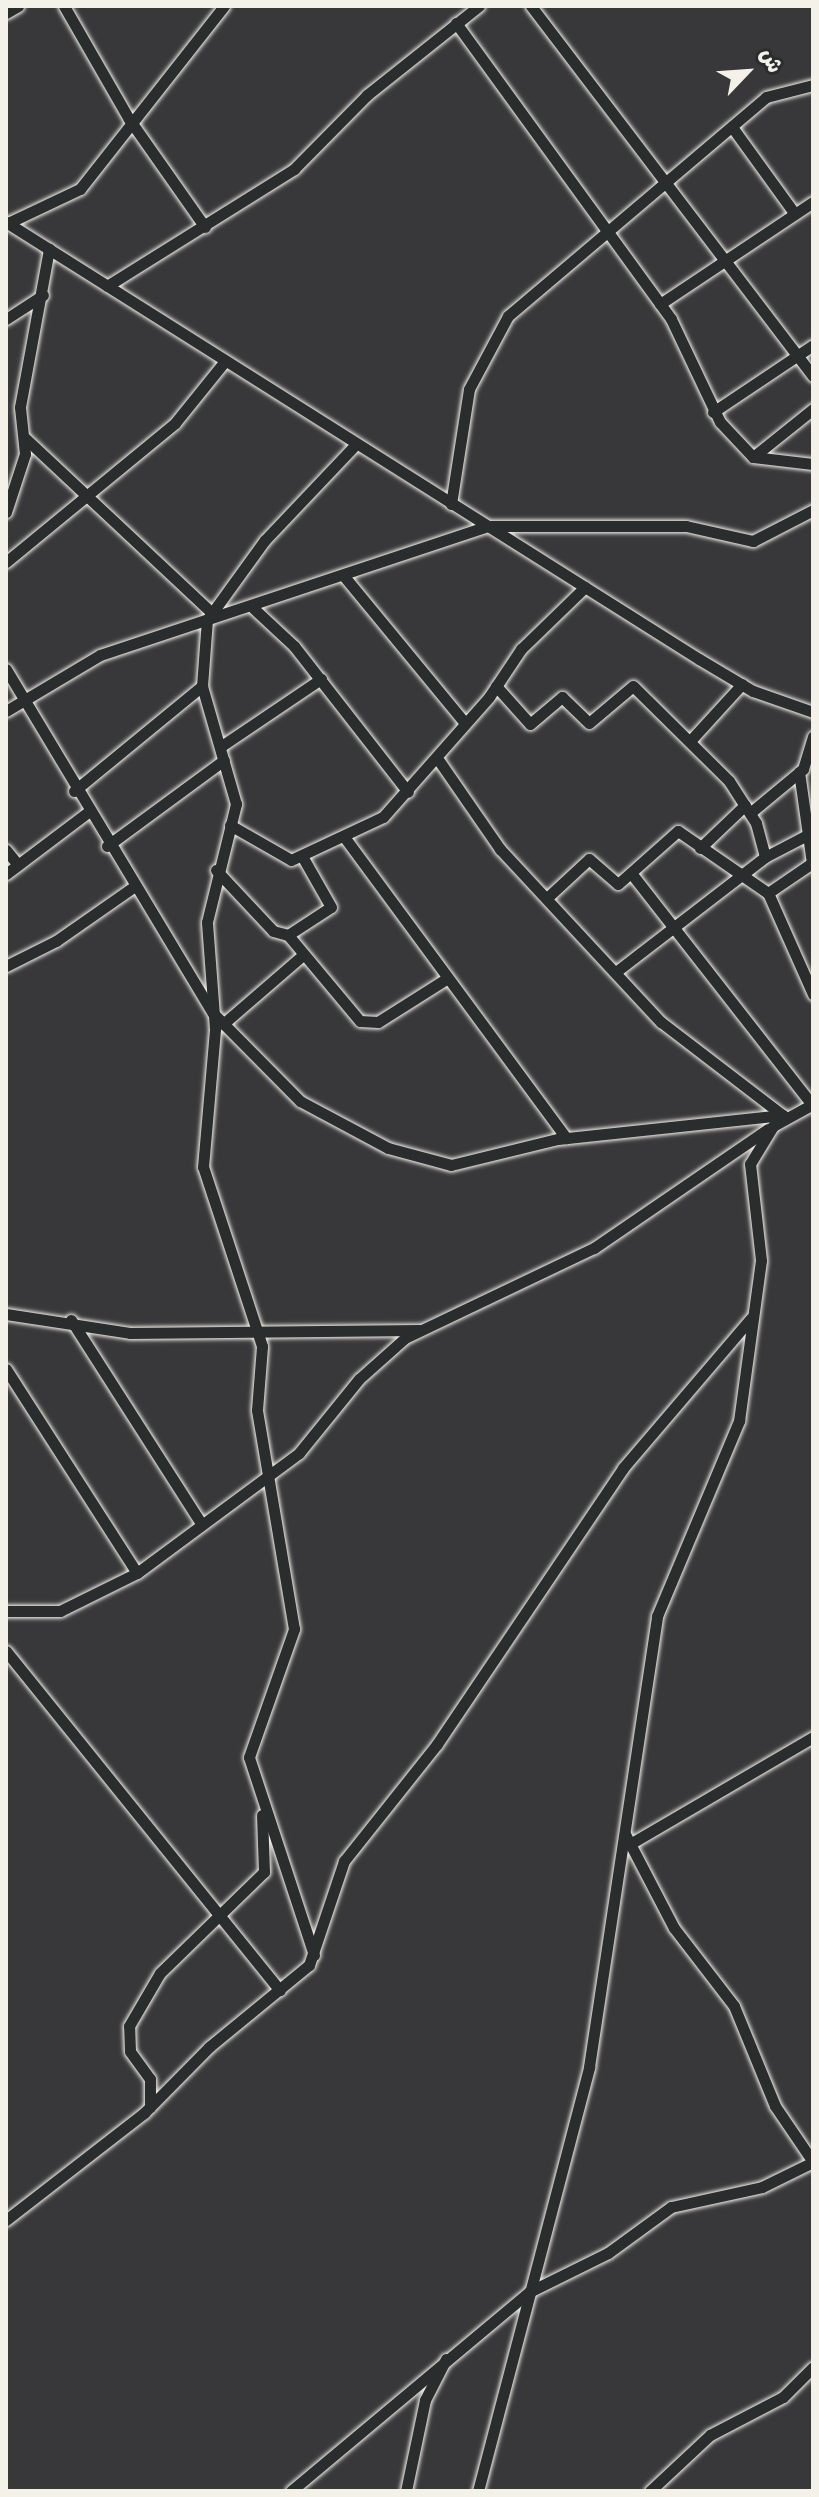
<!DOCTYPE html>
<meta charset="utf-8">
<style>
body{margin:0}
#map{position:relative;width:819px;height:2497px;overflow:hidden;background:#38373a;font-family:Dekko,"Playpen Sans Arabic",sans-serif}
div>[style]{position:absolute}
.roads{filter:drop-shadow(0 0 2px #f4f1e8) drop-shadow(0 0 2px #f4f1e8)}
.minor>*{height:11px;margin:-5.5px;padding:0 5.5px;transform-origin:5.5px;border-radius:5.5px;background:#2a2d2e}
span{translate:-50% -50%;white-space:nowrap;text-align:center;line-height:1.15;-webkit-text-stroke:6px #2a2d2e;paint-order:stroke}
.frame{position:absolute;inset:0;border:8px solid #f4f1e8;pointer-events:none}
.north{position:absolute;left:707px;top:32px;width:80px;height:80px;-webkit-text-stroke:6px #2a2d2e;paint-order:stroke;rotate:65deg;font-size:22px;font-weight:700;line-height:32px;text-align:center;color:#f4f1e8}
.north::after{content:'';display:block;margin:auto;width:28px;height:36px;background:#f4f1e8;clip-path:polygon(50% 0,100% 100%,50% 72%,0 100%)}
</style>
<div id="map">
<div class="roads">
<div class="minor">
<div style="left:64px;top:6px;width:130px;rotate:60.1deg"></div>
<div style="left:129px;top:119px;width:132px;rotate:54.9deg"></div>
<div style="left:531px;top:6px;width:465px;rotate:52.7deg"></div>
<div style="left:6px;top:13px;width:14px;rotate:-30deg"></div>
<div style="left:456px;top:23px;width:366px;rotate:54deg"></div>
<div style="left:671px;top:319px;width:114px;rotate:64.6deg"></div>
<div style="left:720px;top:422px;width:48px;rotate:46.7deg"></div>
<div style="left:753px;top:457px;width:60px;rotate:6.7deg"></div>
<div style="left:732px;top:127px;width:107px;rotate:54.1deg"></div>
<div style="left:6px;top:222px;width:819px;rotate:32.24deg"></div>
<div style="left:699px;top:659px;width:63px;rotate:30.7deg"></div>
<div style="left:753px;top:691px;width:64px;rotate:19.3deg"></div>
<div style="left:8px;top:223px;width:80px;rotate:-25.3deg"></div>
<div style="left:80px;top:189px;width:233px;rotate:-51.8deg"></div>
<div style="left:107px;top:286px;width:221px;rotate:-32deg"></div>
<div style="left:294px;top:169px;width:104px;rotate:-45.4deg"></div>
<div style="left:367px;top:95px;width:143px;rotate:-38.5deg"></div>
<div style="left:660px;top:304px;width:184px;rotate:-33.7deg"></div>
<div style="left:6px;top:319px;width:44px;rotate:-33deg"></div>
<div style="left:713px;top:412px;width:120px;rotate:-33.8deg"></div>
<div style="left:25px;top:438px;width:256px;rotate:43.1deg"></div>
<div style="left:753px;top:457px;width:77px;rotate:-38.7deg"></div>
<div style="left:451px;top:504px;width:116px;rotate:-81.1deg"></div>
<div style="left:469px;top:389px;width:83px;rotate:-61.9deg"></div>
<div style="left:508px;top:316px;width:338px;rotate:-40.3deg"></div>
<div style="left:766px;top:97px;width:49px;rotate:-14.3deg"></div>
<div style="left:6px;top:512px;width:61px;rotate:-71.9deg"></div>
<div style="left:25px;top:454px;width:47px;rotate:-96.1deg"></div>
<div style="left:20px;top:407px;width:161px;rotate:-79.6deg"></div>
<div style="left:6px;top:562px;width:219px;rotate:-39.4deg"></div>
<div style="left:175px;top:423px;width:80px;rotate:-51.1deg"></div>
<div style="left:343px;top:575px;width:192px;rotate:50.5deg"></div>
<div style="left:251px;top:606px;width:59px;rotate:42.9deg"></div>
<div style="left:294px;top:646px;width:185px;rotate:52deg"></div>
<div style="left:6px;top:669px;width:401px;rotate:59deg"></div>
<div style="left:213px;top:1013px;width:124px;rotate:45.3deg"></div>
<div style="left:300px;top:1101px;width:100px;rotate:28.1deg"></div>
<div style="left:388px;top:1148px;width:65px;rotate:15.1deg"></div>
<div style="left:451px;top:1165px;width:110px;rotate:-13.7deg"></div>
<div style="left:558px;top:1139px;width:226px;rotate:-6.1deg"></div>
<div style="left:496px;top:686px;width:51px;rotate:48.2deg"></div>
<div style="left:530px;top:724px;width:42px;rotate:-40.2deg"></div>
<div style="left:562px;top:697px;width:37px;rotate:44deg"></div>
<div style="left:589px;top:723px;width:57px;rotate:-40.1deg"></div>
<div style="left:633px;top:686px;width:135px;rotate:44.7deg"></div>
<div style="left:729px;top:781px;width:50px;rotate:57.3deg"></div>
<div style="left:756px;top:823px;width:35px;rotate:75deg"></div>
<div style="left:6px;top:711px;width:109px;rotate:-30.8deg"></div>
<div style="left:100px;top:655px;width:408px;rotate:-18.4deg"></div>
<div style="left:487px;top:526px;width:199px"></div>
<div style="left:686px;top:526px;width:69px;rotate:12.6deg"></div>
<div style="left:753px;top:541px;width:68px;rotate:-27.3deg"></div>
<div style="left:690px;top:741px;width:77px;rotate:-47.6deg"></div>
<div style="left:220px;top:747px;width:122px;rotate:-34deg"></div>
<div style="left:437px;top:758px;width:111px;rotate:55.3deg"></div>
<div style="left:500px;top:849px;width:236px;rotate:47.1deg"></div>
<div style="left:661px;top:1022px;width:156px;rotate:37.5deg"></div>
<div style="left:74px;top:791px;width:166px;rotate:-39.4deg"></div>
<div style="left:750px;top:813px;width:69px;rotate:-39.7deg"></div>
<div style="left:803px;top:769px;width:34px;rotate:-73deg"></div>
<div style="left:230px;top:825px;width:70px;rotate:29.8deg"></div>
<div style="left:291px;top:860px;width:102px;rotate:-25.1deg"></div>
<div style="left:383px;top:817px;width:160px;rotate:-48.5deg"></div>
<div style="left:489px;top:697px;width:58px;rotate:-56.3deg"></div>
<div style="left:521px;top:649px;width:89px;rotate:-44.1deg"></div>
<div style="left:345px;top:838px;width:373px;rotate:53.6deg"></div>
<div style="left:107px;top:846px;width:145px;rotate:-36.3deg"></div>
<div style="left:700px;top:848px;width:62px;rotate:-43.7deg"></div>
<div style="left:6px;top:850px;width:19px;rotate:51deg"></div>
<div style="left:216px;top:870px;width:83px;rotate:46.9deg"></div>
<div style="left:273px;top:931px;width:16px;rotate:15deg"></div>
<div style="left:288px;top:935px;width:112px;rotate:50.1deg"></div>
<div style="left:360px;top:1021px;width:18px;rotate:3deg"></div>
<div style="left:378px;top:1022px;width:80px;rotate:-32.3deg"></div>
<div style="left:631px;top:873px;width:294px;rotate:52deg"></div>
<div style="left:6px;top:874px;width:101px;rotate:-37deg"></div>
<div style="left:768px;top:893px;width:111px;rotate:66deg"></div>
<div style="left:549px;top:896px;width:54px;rotate:-42.8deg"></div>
<div style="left:589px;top:859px;width:38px;rotate:41deg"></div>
<div style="left:618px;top:884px;width:80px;rotate:-41.5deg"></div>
<div style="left:678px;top:831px;width:109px;rotate:34.6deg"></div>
<div style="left:768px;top:893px;width:53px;rotate:-34.3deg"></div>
<div style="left:812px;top:863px;width:92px;rotate:-98.1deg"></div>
<div style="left:288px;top:935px;width:51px;rotate:-33.1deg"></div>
<div style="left:331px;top:907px;width:59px;rotate:-119.6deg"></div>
<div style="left:6px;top:966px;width:56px;rotate:-26.6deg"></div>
<div style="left:56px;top:941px;width:93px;rotate:-34.9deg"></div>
<div style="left:617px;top:971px;width:187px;rotate:-37.6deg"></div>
<div style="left:765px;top:857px;width:50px;rotate:-27.6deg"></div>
<div style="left:223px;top:1024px;width:106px;rotate:-40.8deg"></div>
<div style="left:6px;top:1314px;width:125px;rotate:8.7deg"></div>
<div style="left:130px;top:1333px;width:290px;rotate:-0.6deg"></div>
<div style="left:71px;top:1320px;width:243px;rotate:57.4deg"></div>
<div style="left:6px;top:1369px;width:242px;rotate:57.3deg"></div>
<div style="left:6px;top:1611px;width:54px"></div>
<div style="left:60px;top:1611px;width:86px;rotate:-26.3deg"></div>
<div style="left:137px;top:1573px;width:202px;rotate:-36.5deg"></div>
<div style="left:299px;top:1453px;width:95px;rotate:-51deg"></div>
<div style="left:359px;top:1379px;width:62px;rotate:-41.7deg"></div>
<div style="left:405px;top:1338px;width:209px;rotate:-25.5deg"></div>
<div style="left:594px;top:1248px;width:211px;rotate:-34.4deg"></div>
<div style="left:6px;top:1651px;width:436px;rotate:51.1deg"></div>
<div style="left:625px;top:1834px;width:106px;rotate:62.5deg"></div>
<div style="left:674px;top:1928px;width:98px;rotate:52.4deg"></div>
<div style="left:734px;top:2006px;width:108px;rotate:67.7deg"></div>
<div style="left:775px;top:2106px;width:68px;rotate:55.8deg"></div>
<div style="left:630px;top:1844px;width:212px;rotate:-30.3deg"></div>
<div style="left:314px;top:1955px;width:208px;rotate:-108.2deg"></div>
<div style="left:249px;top:1757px;width:136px;rotate:-70.6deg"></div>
<div style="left:294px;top:1629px;width:222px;rotate:-99.6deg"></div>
<div style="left:257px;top:1410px;width:64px;rotate:-85.5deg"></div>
<div style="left:262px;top:1346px;width:188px;rotate:-108.2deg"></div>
<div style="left:203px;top:1167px;width:139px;rotate:-85deg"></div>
<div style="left:215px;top:1029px;width:107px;rotate:-94.3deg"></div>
<div style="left:207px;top:922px;width:122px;rotate:-76.2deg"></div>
<div style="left:236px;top:804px;width:123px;rotate:-106.1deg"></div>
<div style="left:202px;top:686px;width:66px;rotate:-85.7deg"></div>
<div style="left:207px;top:620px;width:99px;rotate:-54.1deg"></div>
<div style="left:265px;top:540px;width:132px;rotate:-46.5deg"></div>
<div style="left:150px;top:2107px;width:28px;rotate:-90deg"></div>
<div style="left:150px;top:2079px;width:34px;rotate:-126deg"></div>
<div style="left:130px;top:2051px;width:25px;rotate:-92deg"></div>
<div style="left:129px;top:2026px;width:61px;rotate:-59.7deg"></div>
<div style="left:160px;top:1973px;width:145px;rotate:-44.2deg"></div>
<div style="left:264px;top:1872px;width:57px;rotate:-92deg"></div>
<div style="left:6px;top:2220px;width:175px;rotate:-37.8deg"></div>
<div style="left:144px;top:2113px;width:93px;rotate:-45.4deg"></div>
<div style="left:209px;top:2047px;width:129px;rotate:-39.4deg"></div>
<div style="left:309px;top:1965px;width:110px;rotate:-71.4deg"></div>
<div style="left:344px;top:1861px;width:149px;rotate:-51.5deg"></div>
<div style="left:437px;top:1744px;width:333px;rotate:-56deg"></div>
<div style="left:623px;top:1468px;width:197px;rotate:-49.5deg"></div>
<div style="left:291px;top:2491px;width:310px;rotate:-39.9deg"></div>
<div style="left:529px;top:2292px;width:88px;rotate:-26.3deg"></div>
<div style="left:608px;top:2253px;width:78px;rotate:-36.1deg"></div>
<div style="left:671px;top:2207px;width:93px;rotate:-12.4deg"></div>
<div style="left:762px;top:2187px;width:57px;rotate:-26.1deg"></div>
<div style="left:406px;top:2491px;width:93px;rotate:-78.2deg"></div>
<div style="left:425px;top:2400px;width:46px;rotate:-62.9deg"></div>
<div style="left:478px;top:2491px;width:438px;rotate:-75.3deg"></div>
<div style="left:589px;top:2067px;width:456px;rotate:-81.4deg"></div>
<div style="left:657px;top:1616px;width:212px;rotate:-67.2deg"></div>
<div style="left:739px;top:1421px;width:162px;rotate:-82.2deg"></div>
<div style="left:761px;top:1260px;width:97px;rotate:-96.5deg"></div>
<div style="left:750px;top:1164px;width:44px;rotate:-58.8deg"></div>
<div style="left:773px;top:1126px;width:46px;rotate:-28.8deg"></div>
<div style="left:650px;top:2491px;width:82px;rotate:-43deg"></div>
<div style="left:710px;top:2435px;width:82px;rotate:-27.5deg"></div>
<div style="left:783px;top:2397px;width:42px;rotate:-45deg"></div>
</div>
</div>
<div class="frame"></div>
<div class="north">ش</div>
</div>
